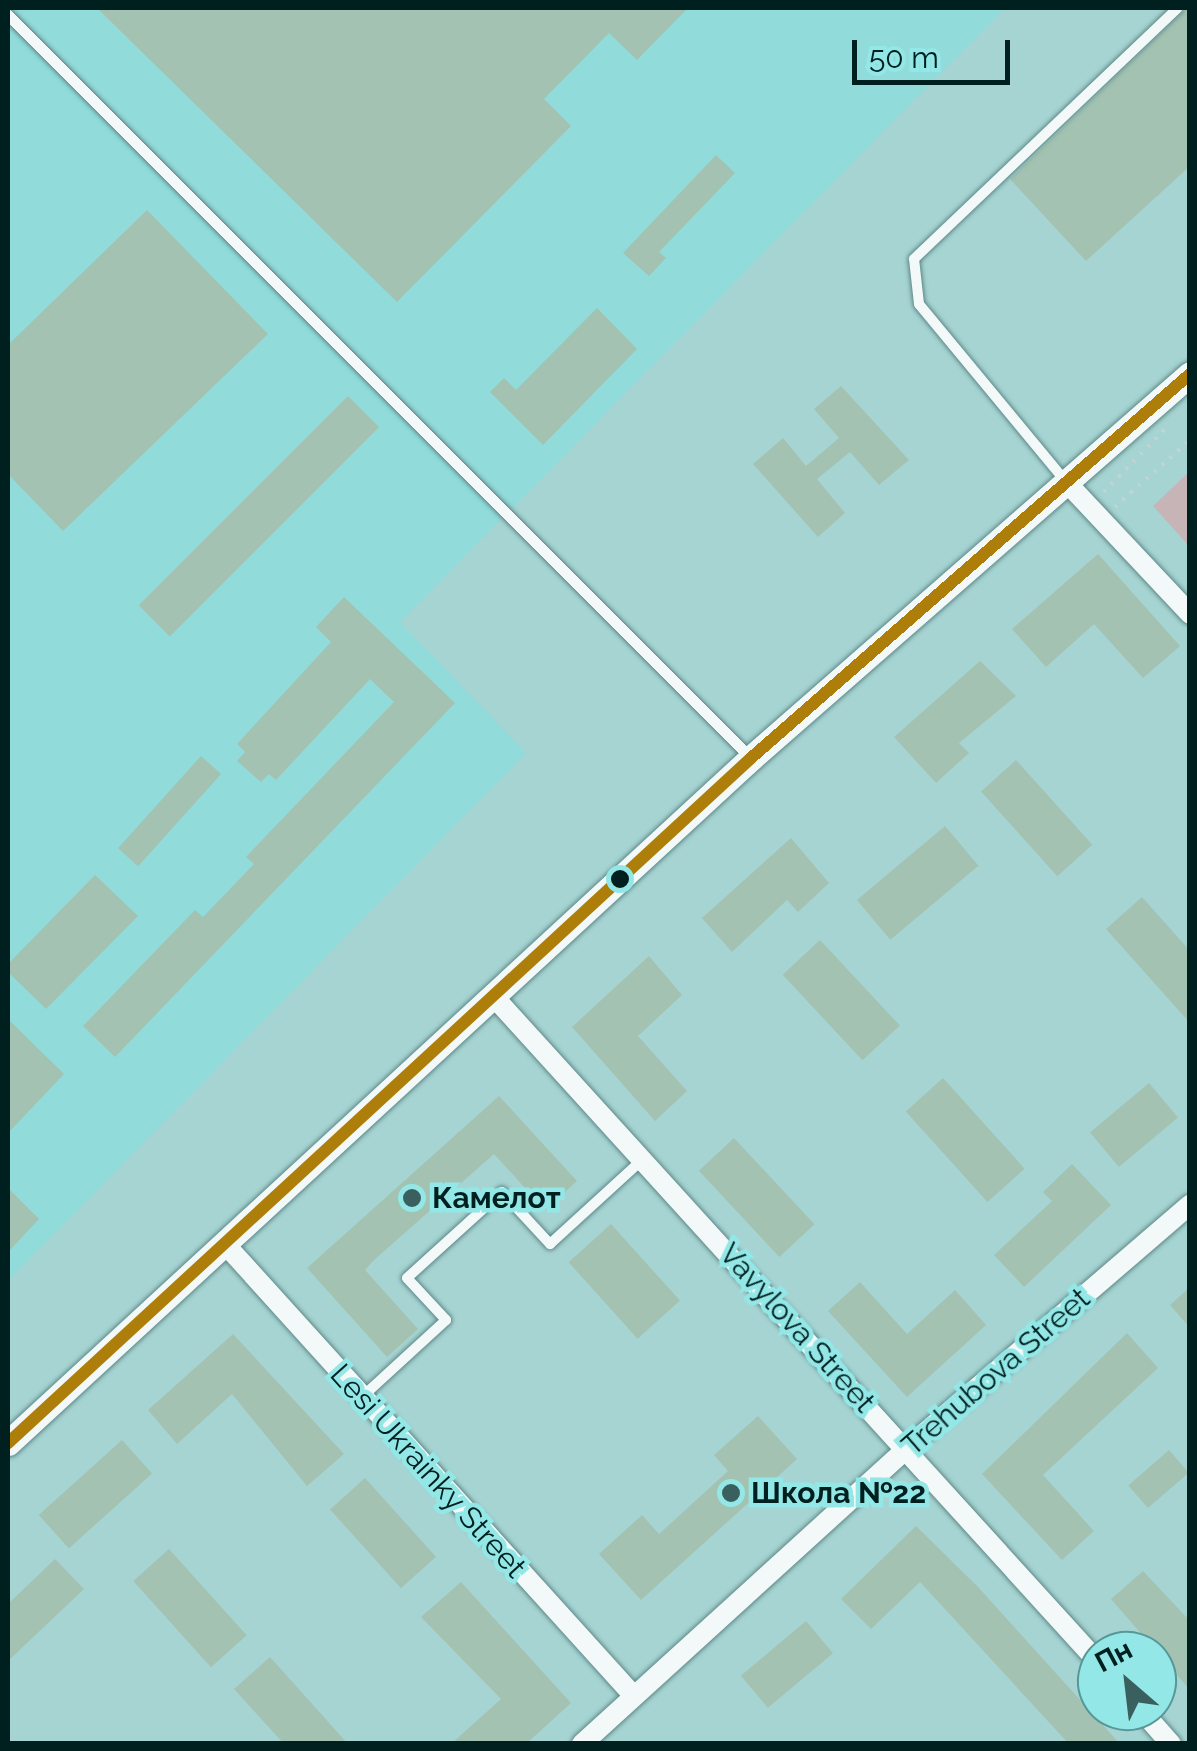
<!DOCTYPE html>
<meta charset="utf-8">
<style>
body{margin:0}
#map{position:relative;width:1197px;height:1751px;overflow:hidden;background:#a6d4d3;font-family:Raleway,sans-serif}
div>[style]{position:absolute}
.built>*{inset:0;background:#91dbda}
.green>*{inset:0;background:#c6b4b6}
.building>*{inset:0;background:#a3c2b1;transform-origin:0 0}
.path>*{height:4px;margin-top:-2px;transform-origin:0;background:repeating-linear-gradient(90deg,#c4d3d3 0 2.5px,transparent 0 10.5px)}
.roads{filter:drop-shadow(0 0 2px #5e8887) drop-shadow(0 0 2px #5e8887)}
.service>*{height:10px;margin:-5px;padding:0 5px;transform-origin:5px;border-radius:5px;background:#f2f9f8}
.minor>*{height:20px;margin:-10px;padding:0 10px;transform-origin:10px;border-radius:10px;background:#f2f9f8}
.tertiary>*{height:25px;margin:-12.5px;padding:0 12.5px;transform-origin:12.5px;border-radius:12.5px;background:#f2f9f8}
.bus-1>*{height:12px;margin:-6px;padding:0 6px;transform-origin:6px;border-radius:6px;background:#ad7e0a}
.dots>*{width:28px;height:28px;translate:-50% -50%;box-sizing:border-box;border:5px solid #93e7e6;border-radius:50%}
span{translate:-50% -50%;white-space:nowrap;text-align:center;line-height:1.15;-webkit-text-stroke:9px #93e7e6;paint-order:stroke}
.poi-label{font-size:30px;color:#002020;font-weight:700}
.left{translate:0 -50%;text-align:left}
.street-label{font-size:30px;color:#002020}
.frame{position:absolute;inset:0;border:10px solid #002020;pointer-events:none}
.north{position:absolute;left:1077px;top:1631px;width:100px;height:100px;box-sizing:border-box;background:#93e7e6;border:2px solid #589797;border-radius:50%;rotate:332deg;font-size:28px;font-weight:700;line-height:40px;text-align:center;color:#002020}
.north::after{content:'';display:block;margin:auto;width:35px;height:45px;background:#3a5f5f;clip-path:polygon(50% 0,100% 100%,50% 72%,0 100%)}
.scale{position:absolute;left:852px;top:40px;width:158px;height:45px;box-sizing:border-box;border:5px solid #002020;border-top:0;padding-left:12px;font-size:30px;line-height:35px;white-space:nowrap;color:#002020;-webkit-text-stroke:8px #93e7e6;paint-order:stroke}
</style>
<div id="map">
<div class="built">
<div style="clip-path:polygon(8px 8px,1005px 8px,400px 622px,526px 753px,8px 1281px)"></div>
</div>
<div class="green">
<div style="clip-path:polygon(1189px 472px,1189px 546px,1153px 506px)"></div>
</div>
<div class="building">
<div style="clip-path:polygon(97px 8px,688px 8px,637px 60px,609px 33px,544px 99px,571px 126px,397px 302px)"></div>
<div style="clip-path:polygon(1187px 8px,1190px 166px,1086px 261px,1010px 179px)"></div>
<div style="clip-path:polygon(716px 155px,735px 173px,659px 252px,666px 258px,649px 276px,623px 253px)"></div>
<div style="clip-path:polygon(147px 210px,268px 334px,63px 531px,8px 474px,8px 345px)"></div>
<div style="clip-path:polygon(597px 308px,637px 349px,543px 445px,490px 392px,504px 378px,516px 390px)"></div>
<div style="clip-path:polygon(841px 386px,909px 460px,879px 485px,850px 452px,817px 479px,845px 513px,818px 537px,753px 464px,783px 438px,806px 466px,839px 438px,814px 409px)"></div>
<div style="left:348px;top:396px;width:44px;height:296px;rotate:45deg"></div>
<div style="clip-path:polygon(1098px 554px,1180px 646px,1143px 678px,1094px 624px,1046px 667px,1012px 629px)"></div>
<div style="clip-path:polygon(344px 597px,455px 703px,115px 1057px,83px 1026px,195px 910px,203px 917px,254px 864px,246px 857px,394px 702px,370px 679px,276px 780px,269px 774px,261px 782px,237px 761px,245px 752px,237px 744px,331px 642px,316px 627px)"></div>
<div style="clip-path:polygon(980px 661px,1016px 696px,959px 743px,969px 753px,936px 783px,894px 737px)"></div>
<div style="left:201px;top:756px;width:27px;height:124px;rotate:42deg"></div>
<div style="left:1016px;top:760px;width:114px;height:47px;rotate:48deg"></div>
<div style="left:945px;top:826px;width:52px;height:115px;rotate:50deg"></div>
<div style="clip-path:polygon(791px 838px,829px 883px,798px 912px,787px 900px,732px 952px,702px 918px)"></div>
<div style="clip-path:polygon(95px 875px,138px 916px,46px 1009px,8px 972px,8px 964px)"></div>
<div style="clip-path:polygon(1142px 897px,1190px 951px,1190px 1023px,1106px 929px)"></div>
<div style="left:820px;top:940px;width:117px;height:51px;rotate:47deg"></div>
<div style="clip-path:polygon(649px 956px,682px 995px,638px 1036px,687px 1091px,655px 1121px,572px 1027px)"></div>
<div style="clip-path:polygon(8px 1019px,64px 1074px,8px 1133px)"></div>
<div style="left:943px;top:1078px;width:122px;height:50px;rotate:48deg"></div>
<div style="left:1149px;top:1083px;width:45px;height:77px;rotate:50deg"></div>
<div style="clip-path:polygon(499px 1096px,577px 1181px,545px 1210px,494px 1154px,373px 1261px,365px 1270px,418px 1329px,387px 1357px,307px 1268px)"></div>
<div style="left:734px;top:1138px;width:118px;height:48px;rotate:47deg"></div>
<div style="clip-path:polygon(1072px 1164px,1111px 1205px,1024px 1287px,994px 1255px,1052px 1201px,1043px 1192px)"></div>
<div style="clip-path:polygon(8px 1188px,39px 1219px,8px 1252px)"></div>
<div style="left:611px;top:1224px;width:103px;height:57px;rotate:48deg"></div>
<div style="clip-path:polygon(860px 1282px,907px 1334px,955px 1290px,986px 1325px,907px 1397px,828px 1311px)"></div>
<div style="clip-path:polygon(1190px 1287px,1190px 1328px,1170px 1305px)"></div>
<div style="clip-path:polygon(1127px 1333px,1158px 1368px,1043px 1475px,1094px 1531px,1062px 1560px,982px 1474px)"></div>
<div style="clip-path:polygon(233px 1334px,344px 1454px,307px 1486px,232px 1394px,177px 1444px,148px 1410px)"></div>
<div style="clip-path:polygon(758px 1416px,797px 1459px,641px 1600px,599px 1554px,642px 1515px,659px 1534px,728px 1471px,714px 1455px)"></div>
<div style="left:122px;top:1440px;width:45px;height:112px;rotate:48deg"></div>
<div style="left:1169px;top:1450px;width:30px;height:54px;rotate:49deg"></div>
<div style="left:365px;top:1478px;width:106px;height:47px;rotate:48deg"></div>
<div style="clip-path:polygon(916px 1526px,978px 1587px,1120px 1744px,1069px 1744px,920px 1582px,871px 1629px,841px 1599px)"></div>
<div style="left:169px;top:1549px;width:116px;height:48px;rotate:48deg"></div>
<div style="clip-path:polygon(55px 1559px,84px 1589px,8px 1661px,8px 1604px)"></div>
<div style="clip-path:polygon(1143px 1571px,1190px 1621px,1190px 1690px,1111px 1599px)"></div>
<div style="clip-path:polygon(461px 1582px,571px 1703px,526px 1744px,451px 1744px,501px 1699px,421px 1617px)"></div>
<div style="left:806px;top:1621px;width:42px;height:85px;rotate:50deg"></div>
<div style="clip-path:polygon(270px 1657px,348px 1744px,284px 1744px,234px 1689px)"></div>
</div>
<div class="path">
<div style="left:1104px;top:492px;width:89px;rotate:-45.9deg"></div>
<div style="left:1115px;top:507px;width:101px;rotate:-41.8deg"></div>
</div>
<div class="roads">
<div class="service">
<div style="left:8px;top:15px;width:1049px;rotate:45deg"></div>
<div style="left:1067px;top:483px;width:232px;rotate:-129.6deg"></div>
<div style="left:919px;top:304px;width:45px;rotate:-96.3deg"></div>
<div style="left:914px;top:259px;width:364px;rotate:-43.6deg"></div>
<div style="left:362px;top:1397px;width:114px;rotate:-42.5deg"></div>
<div style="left:446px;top:1320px;width:57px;rotate:-132.9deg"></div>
<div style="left:407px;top:1278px;width:128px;rotate:-42.2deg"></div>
<div style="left:502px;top:1192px;width:71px;rotate:47.3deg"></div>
<div style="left:550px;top:1244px;width:126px;rotate:-42.4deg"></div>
</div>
<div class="minor">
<div style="left:1069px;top:485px;width:177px;rotate:46.8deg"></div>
<div style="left:495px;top:998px;width:896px;rotate:47.76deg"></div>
<div style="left:225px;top:1244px;width:608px;rotate:47.87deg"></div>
<div style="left:1142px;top:1711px;width:44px;rotate:48.7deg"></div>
<div style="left:582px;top:1744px;width:440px;rotate:-42.3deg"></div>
<div style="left:907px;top:1448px;width:373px;rotate:-40.7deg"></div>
</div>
<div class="tertiary">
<div style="left:8px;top:1443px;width:1011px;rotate:-42.67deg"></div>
<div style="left:751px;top:758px;width:583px;rotate:-41.18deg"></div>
</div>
</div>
<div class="bus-1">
<div style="left:8px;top:1443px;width:1011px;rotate:-42.67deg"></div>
<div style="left:751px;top:758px;width:583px;rotate:-41.18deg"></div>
</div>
<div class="dots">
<div style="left:620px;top:879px;background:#002020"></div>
<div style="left:412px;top:1198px;background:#3a5f5f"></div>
<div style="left:731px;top:1493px;background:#3a5f5f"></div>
</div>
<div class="poi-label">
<span class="left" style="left:432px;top:1198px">Камелот</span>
<span class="left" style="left:751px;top:1493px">Школа №22</span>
</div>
<div class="street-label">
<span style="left:797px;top:1328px;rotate:48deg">Vavylova Street</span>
<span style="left:996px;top:1372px;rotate:-41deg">Trehubova Street</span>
<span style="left:428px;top:1471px;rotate:48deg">Lesi Ukrainky Street</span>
</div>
<div class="frame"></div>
<div class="north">Пн</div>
<div class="scale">50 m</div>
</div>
